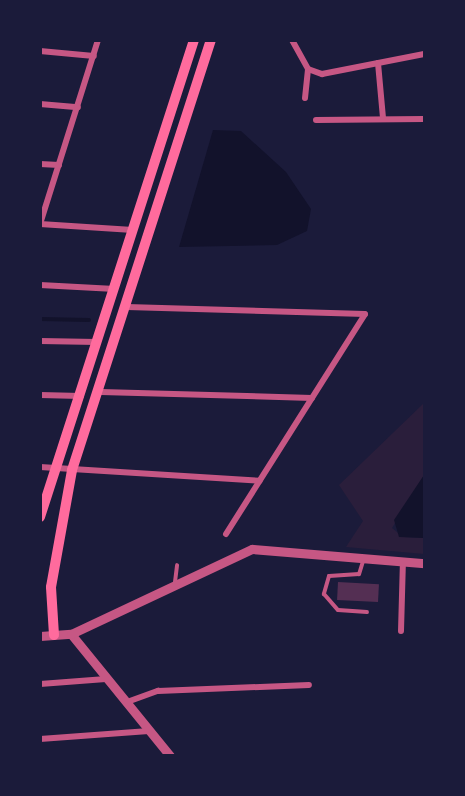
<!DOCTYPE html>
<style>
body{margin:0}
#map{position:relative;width:465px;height:796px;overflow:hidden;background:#1b1b3a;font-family:"IBM Plex Sans",sans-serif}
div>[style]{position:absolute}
.green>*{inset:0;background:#2a1e3b}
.water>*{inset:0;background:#12122b}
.stream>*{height:4px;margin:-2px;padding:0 2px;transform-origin:2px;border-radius:2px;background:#12122b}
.building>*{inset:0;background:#542f53;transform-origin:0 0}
.service>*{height:4px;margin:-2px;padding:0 2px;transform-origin:2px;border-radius:2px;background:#c65784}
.minor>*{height:6px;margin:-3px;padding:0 3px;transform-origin:3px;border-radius:3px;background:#c65784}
.tertiary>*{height:9px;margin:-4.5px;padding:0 4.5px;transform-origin:4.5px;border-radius:4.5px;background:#c65784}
.secondary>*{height:10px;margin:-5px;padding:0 5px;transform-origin:5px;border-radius:5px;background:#ff6b9d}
span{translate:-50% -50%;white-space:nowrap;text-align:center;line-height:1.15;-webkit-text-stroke:5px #1b1b3a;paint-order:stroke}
.frame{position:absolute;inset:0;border:42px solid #1b1b3a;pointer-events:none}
</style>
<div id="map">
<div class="green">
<div style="clip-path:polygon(424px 403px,424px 475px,392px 528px,403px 537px,424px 538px,424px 554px,346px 547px,363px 521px,339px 485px)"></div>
</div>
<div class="water">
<div style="clip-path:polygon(213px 130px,241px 131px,286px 172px,311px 209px,307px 231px,277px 245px,179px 247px)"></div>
<div style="clip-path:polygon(424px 475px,424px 538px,399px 537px,394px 520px)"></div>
</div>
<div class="stream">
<div style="left:40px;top:319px;width:49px;rotate:1.2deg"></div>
</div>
<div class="building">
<div style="left:338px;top:582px;width:41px;height:18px;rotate:3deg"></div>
</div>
<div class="service">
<div style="left:364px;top:558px;width:17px;rotate:107deg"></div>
<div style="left:359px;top:574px;width:30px;rotate:176deg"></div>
<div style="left:329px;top:576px;width:19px;rotate:106deg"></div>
<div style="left:324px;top:594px;width:21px;rotate:49deg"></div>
<div style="left:338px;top:610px;width:29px;rotate:4deg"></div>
<div style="left:175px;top:582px;width:17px;rotate:-83deg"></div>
</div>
<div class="minor">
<div style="left:292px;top:40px;width:33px;rotate:61deg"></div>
<div style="left:308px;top:69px;width:15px;rotate:20deg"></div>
<div style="left:322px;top:74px;width:104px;rotate:-11.1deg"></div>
<div style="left:40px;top:51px;width:54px;rotate:5.3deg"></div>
<div style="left:378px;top:63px;width:55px;rotate:84.8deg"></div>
<div style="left:305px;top:98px;width:29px;rotate:-84deg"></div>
<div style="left:40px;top:104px;width:38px;rotate:5deg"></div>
<div style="left:316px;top:120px;width:108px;rotate:-0.5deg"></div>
<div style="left:40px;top:164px;width:19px;rotate:3deg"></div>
<div style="left:40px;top:224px;width:193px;rotate:-72.5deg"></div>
<div style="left:40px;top:224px;width:93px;rotate:3.7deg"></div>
<div style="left:40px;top:285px;width:75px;rotate:3.1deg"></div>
<div style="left:127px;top:307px;width:238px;rotate:1.7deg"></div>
<div style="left:40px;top:341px;width:57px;rotate:1deg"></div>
<div style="left:101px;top:392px;width:211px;rotate:1.6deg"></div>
<div style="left:40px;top:395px;width:41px;rotate:1.4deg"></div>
<div style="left:40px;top:467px;width:220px;rotate:3.6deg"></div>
<div style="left:226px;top:534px;width:260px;rotate:-57.7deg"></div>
<div style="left:401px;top:631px;width:70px;rotate:-88.4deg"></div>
<div style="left:40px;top:684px;width:66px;rotate:-4.3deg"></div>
<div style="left:127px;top:702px;width:33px;rotate:-20deg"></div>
<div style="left:158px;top:691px;width:151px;rotate:-2.3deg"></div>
<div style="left:40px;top:739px;width:109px;rotate:-4.2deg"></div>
</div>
<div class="tertiary">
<div style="left:71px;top:634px;width:157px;rotate:50.9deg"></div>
<div style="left:40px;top:636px;width:31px;rotate:-4deg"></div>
<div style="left:71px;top:634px;width:200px;rotate:-25.2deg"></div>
<div style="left:252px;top:549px;width:173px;rotate:4.7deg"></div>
</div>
<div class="secondary">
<div style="left:40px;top:517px;width:501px;rotate:-72.11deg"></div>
<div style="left:54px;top:635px;width:48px;rotate:-93.6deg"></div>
<div style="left:51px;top:587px;width:119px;rotate:-79.8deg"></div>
<div style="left:72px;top:470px;width:452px;rotate:-72.1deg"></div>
</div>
<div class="frame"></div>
</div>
